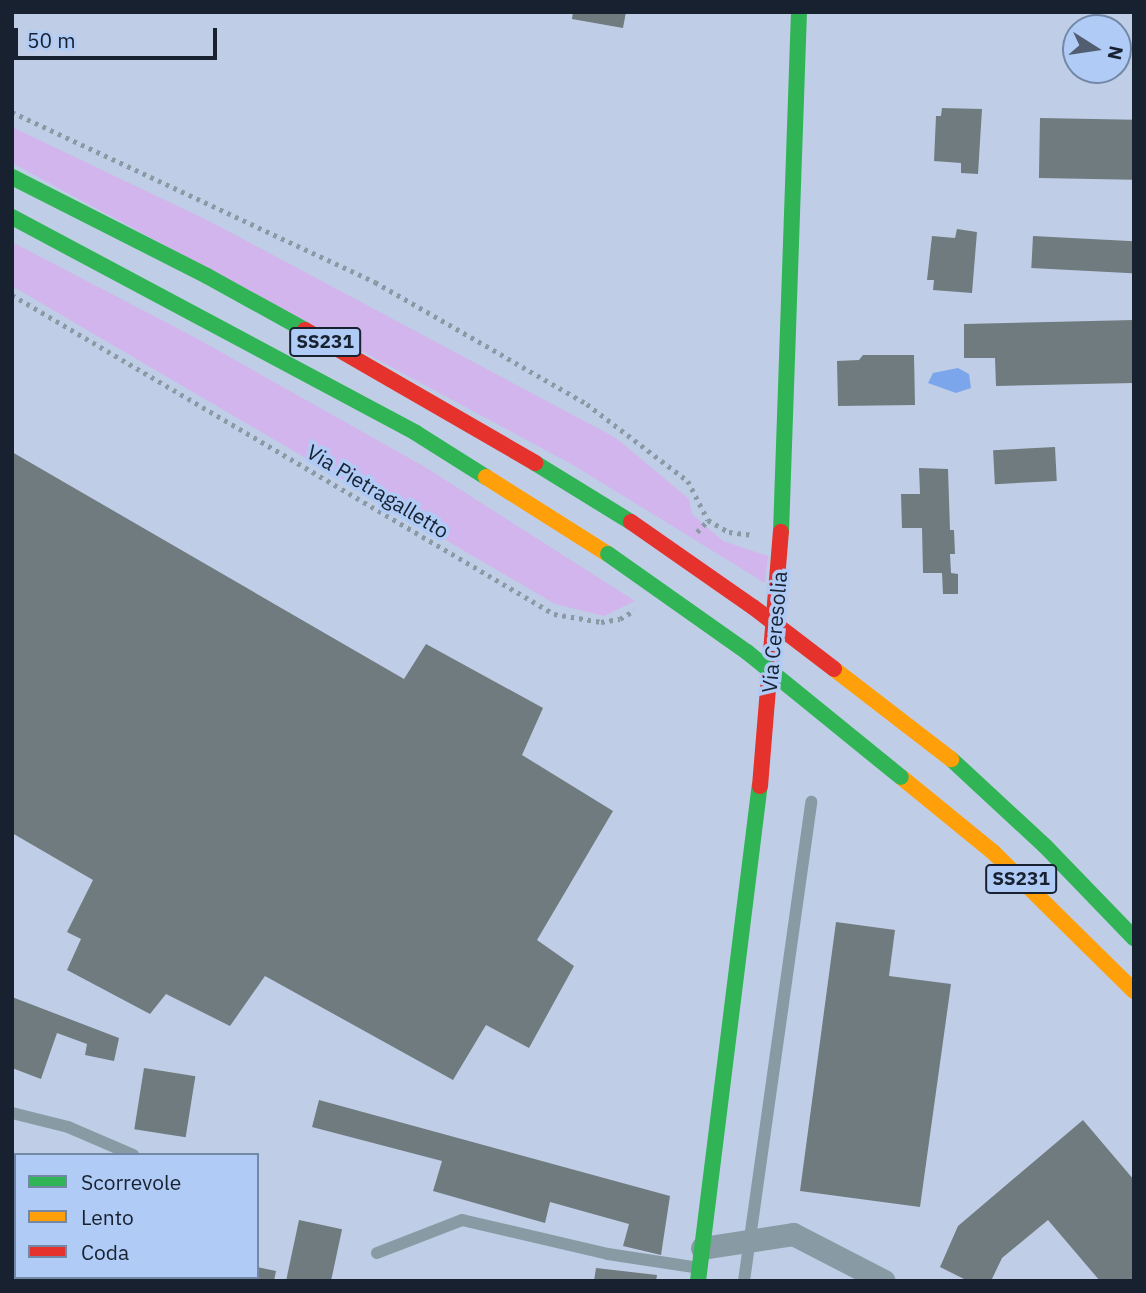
<!DOCTYPE html>
<style>
body{margin:0}
#map{position:relative;width:1146px;height:1293px;overflow:hidden;background:#bfcee6;font-family:"IBM Plex Sans",sans-serif}
div>[style]{position:absolute}
.green>*{inset:0;background:#d1b5ec}
.water>*{inset:0;background:#7ba6eb}
.building>*{inset:0;background:#6f7b7f;transform-origin:0 0}
.path>*{height:4.5px;margin-top:-2.25px;transform-origin:0;background:repeating-linear-gradient(90deg,#8a9aa5 0 3.5px,transparent 0 8.5px)}
.lane>*{height:12px;margin:-6px;padding:0 6px;transform-origin:6px;border-radius:6px;background:#889ba5}
.street>*{height:23px;margin:-11.5px;padding:0 11.5px;transform-origin:11.5px;border-radius:11.5px;background:#889ba5}
.fast>*{height:16px;margin:-8px;padding:0 8px;transform-origin:8px;border-radius:8px;background:#30b455}
.slow>*{height:16px;margin:-8px;padding:0 8px;transform-origin:8px;border-radius:8px;background:#ff9f0a}
.jam>*{height:16px;margin:-8px;padding:0 8px;transform-origin:8px;border-radius:8px;background:#e5322d}
.fast-bridge>*{height:16px;margin:-8px;padding:0 8px;transform-origin:8px;border-radius:8px;background:#30b455}
.slow-bridge>*{height:16px;margin:-8px;padding:0 8px;transform-origin:8px;border-radius:8px;background:#ff9f0a}
.jam-bridge>*{height:16px;margin:-8px;padding:0 8px;transform-origin:8px;border-radius:8px;background:#e5322d}
span{translate:-50% -50%;white-space:nowrap;text-align:center;line-height:1.15;-webkit-text-stroke:7px #b0cbf5;paint-order:stroke}
.shield-label span{padding:2px 5px;background:#b0cbf5;border:2px solid;border-radius:5px;-webkit-text-stroke-width:0}
.shield-label{font-size:19px;color:#172130;font-weight:700}
.street-label{font-size:21px;color:#172130}
.frame{position:absolute;inset:0;border:14px solid #172130;pointer-events:none}
.legend{position:absolute;left:14px;top:1153px;width:245px;height:126px;box-sizing:border-box;background:#b0cbf5;border:2px solid #7387a6;margin:0;padding:9px 12px;list-style:none;font-size:21px;color:#172130}
.legend li{display:flex;align-items:center;gap:14px;height:35px}
.legend b{width:35px;border:2px solid #7387a6}
.north{position:absolute;left:1062px;top:14px;width:70px;height:70px;box-sizing:border-box;background:#b0cbf5;border:2px solid #7387a6;border-radius:50%;rotate:102deg;font-size:19px;font-weight:700;line-height:28px;text-align:center;color:#172130}
.north::after{content:'';display:block;margin:auto;width:24px;height:32px;background:#525e70;clip-path:polygon(50% 0,100% 100%,50% 72%,0 100%)}
.scale{position:absolute;left:14px;top:28px;width:203px;height:32px;box-sizing:border-box;border:4px solid #172130;border-top:0;padding-left:9px;font-size:21px;line-height:24px;white-space:nowrap;color:#172130;-webkit-text-stroke:5px #b0cbf5;paint-order:stroke}
</style>
<div id="map">
<div class="green">
<div style="clip-path:polygon(12px 127px,211px 222px,616px 438px,689px 499px,692px 514px,723px 541px,768px 556px,765px 583px,573px 465px,12px 163px)"></div>
<div style="clip-path:polygon(12px 242px,196px 338px,425px 467px,635px 601px,604px 616px,555px 604px,12px 286px)"></div>
</div>
<div class="water">
<div style="clip-path:polygon(958px 368px,969px 374px,971px 388px,956px 393px,928px 383px,933px 373px)"></div>
</div>
<div class="building">
<div style="clip-path:polygon(573px 12px,626px 12px,623px 28px,572px 19px)"></div>
<div style="clip-path:polygon(942px 108px,982px 109px,978px 174px,961px 173px,961px 163px,934px 161px,936px 116px,941px 116px)"></div>
<div style="left:1040px;top:118px;width:94px;height:60px;rotate:1deg"></div>
<div style="clip-path:polygon(957px 229px,977px 232px,972px 293px,933px 290px,934px 280px,927px 280px,932px 236px,955px 238px)"></div>
<div style="left:1033px;top:236px;width:101px;height:32px;rotate:3deg"></div>
<div style="clip-path:polygon(1134px 320px,1134px 383px,996px 386px,995px 358px,964px 358px,964px 324px)"></div>
<div style="clip-path:polygon(863px 355px,914px 355px,915px 405px,838px 406px,837px 361px,859px 360px)"></div>
<div style="left:1055px;top:447px;width:34px;height:62px;rotate:87deg"></div>
<div style="clip-path:polygon(12px 452px,404px 679px,426px 644px,543px 708px,522px 755px,613px 811px,537px 940px,574px 966px,529px 1048px,486px 1025px,453px 1080px,265px 976px,230px 1026px,166px 994px,150px 1014px,67px 970px,81px 939px,67px 932px,93px 880px,12px 833px)"></div>
<div style="clip-path:polygon(919px 468px,948px 469px,950px 530px,954px 530px,955px 554px,950px 554px,951px 573px,958px 574px,958px 594px,943px 594px,942px 573px,923px 573px,922px 528px,902px 528px,901px 494px,920px 494px)"></div>
<div style="clip-path:polygon(836px 922px,895px 930px,889px 976px,951px 984px,920px 1207px,800px 1191px)"></div>
<div style="clip-path:polygon(12px 997px,119px 1038px,114px 1061px,85px 1055px,87px 1044px,57px 1033px,41px 1079px,12px 1068px)"></div>
<div style="left:144px;top:1068px;width:52px;height:62px;rotate:9deg"></div>
<div style="clip-path:polygon(319px 1100px,670px 1196px,661px 1255px,623px 1246px,629px 1224px,550px 1202px,545px 1223px,433px 1191px,442px 1161px,312px 1127px)"></div>
<div style="clip-path:polygon(1083px 1120px,1134px 1180px,1134px 1281px,1100px 1281px,1048px 1220px,1002px 1258px,991px 1281px,968px 1281px,940px 1267px,958px 1226px)"></div>
<div style="left:299px;top:1220px;width:44px;height:60px;rotate:12deg"></div>
<div style="clip-path:polygon(12px 1225px,16px 1226px,16px 1277px,86px 1277px,97px 1281px,12px 1281px)"></div>
<div style="clip-path:polygon(257px 1267px,276px 1271px,274px 1281px,190px 1281px,191px 1277px,257px 1277px)"></div>
<div style="clip-path:polygon(596px 1268px,657px 1275px,656px 1281px,594px 1281px)"></div>
</div>
<div class="path">
<div style="left:12px;top:112px;width:401px;rotate:25.1deg"></div>
<div style="left:375px;top:282px;width:245px;rotate:29.9deg"></div>
<div style="left:587px;top:404px;width:127px;rotate:37.3deg"></div>
<div style="left:688px;top:481px;width:44px;rotate:62.9deg"></div>
<div style="left:708px;top:520px;width:24px;rotate:30deg"></div>
<div style="left:729px;top:532px;width:24px;rotate:7deg"></div>
<div style="left:12px;top:295px;width:629px;rotate:30.48deg"></div>
<div style="left:554px;top:614px;width:48px;rotate:9.7deg"></div>
<div style="left:601px;top:622px;width:19px;rotate:-9deg"></div>
<div style="left:620px;top:619px;width:17px;rotate:-31deg"></div>
<div style="left:697px;top:532px;width:16px;rotate:-47deg"></div>
</div>
<div class="lane">
<div style="left:12px;top:1113px;width:58px;rotate:14deg"></div>
<div style="left:68px;top:1127px;width:71px;rotate:23.3deg"></div>
<div style="left:377px;top:1253px;width:91px;rotate:-21.2deg"></div>
<div style="left:462px;top:1220px;width:150px;rotate:13.1deg"></div>
<div style="left:608px;top:1254px;width:92px;rotate:8.7deg"></div>
<div style="left:160px;top:1281px;width:4px;rotate:-90deg"></div>
<div style="left:744px;top:1281px;width:484px;rotate:-82deg"></div>
</div>
<div class="street">
<div style="left:702px;top:1248px;width:92px;rotate:-8.7deg"></div>
<div style="left:793px;top:1234px;width:102px;rotate:27.3deg"></div>
</div>
<div class="fast">
<div style="left:12px;top:177px;width:219px;rotate:26.9deg"></div>
<div style="left:207px;top:276px;width:112px;rotate:28.9deg"></div>
<div style="left:12px;top:217px;width:458px;rotate:28.1deg"></div>
<div style="left:416px;top:433px;width:83px;rotate:32.2deg"></div>
<div style="left:535px;top:463px;width:113px;rotate:31.6deg"></div>
<div style="left:781px;top:532px;width:520px;rotate:-88.02deg"></div>
<div style="left:951px;top:759px;width:129px;rotate:42.8deg"></div>
<div style="left:1046px;top:847px;width:127px;rotate:46deg"></div>
<div style="left:698px;top:1281px;width:499px;rotate:-82.9deg"></div>
</div>
<div class="slow">
<div style="left:486px;top:477px;width:144px;rotate:32.3deg"></div>
<div style="left:901px;top:777px;width:119px;rotate:39.2deg"></div>
<div style="left:993px;top:852px;width:198px;rotate:44.6deg"></div>
</div>
<div class="jam">
<div style="left:305px;top:330px;width:266px;rotate:30deg"></div>
<div style="left:760px;top:786px;width:255px;rotate:-85.3deg"></div>
</div>
<div class="fast-bridge">
<div style="left:608px;top:554px;width:170px;rotate:35.2deg"></div>
<div style="left:747px;top:652px;width:198px;rotate:39.1deg"></div>
</div>
<div class="slow-bridge">
<div style="left:834px;top:669px;width:148px;rotate:37.6deg"></div>
</div>
<div class="jam-bridge">
<div style="left:631px;top:522px;width:149px;rotate:34.9deg"></div>
<div style="left:753px;top:607px;width:102px;rotate:37.4deg"></div>
</div>
<div class="shield-label">
<span style="left:325px;top:342px">SS231</span>
<span style="left:1021px;top:879px">SS231</span>
</div>
<div class="street-label">
<span style="left:378px;top:491px;rotate:31deg">Via Pietragalletto</span>
<span style="left:774px;top:632px;rotate:-85deg">Via Ceresolia</span>
</div>
<div class="frame"></div>
<ul class="legend">
<li><b style="height:9px;background:#30b455"></b>Scorrevole</li>
<li><b style="height:9px;background:#ff9f0a"></b>Lento</li>
<li><b style="height:9px;background:#e5322d"></b>Coda</li>
</ul>
<div class="north">N</div>
<div class="scale">50 m</div>
</div>
